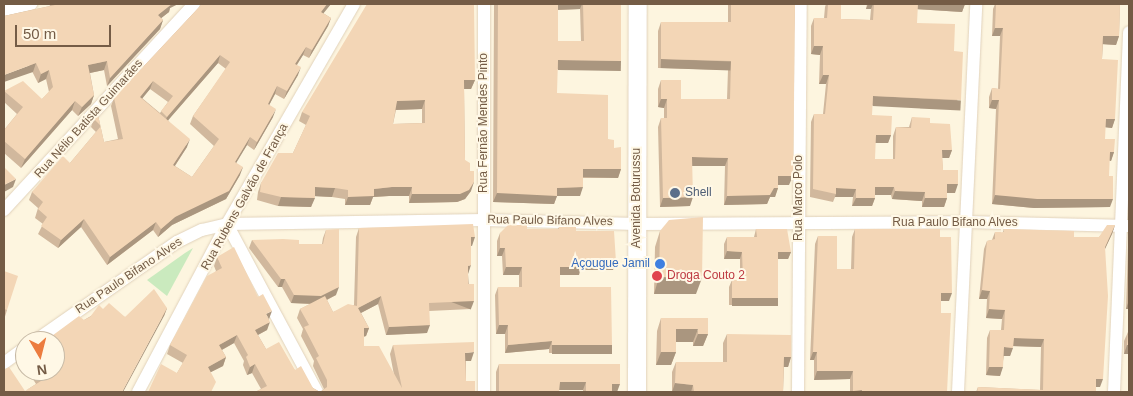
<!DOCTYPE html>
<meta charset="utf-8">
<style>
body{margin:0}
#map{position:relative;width:1133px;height:396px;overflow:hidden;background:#fdf5df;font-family:Helvetica,sans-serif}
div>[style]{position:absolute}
.green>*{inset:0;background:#caeabe}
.roads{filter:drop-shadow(0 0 1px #e1d2bb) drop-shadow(0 0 1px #e1d2bb)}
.minor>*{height:12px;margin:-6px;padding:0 6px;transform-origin:6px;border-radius:6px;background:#fff}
.secondary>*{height:18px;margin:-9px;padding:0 9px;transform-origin:9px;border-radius:9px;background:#fff}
.wall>*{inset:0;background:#d1b89d}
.shaded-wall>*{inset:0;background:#aa967f;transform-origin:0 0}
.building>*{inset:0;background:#f3d6b6}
.dots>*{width:14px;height:14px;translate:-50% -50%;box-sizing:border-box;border:2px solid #fff8e6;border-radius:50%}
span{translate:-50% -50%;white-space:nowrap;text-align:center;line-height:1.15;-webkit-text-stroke:4px #fff8e6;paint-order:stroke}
.street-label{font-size:12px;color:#745c46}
.service-label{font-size:12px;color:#4e5e75}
.left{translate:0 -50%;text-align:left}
.shop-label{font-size:12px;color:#366cbe}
.right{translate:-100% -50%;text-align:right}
.health-label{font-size:12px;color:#be3a42}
.frame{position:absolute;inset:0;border:5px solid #745c46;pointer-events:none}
.north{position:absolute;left:15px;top:331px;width:50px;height:50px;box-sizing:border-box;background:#fff8e6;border:1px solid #c7baa6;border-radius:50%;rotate:172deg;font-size:14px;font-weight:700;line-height:20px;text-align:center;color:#745c46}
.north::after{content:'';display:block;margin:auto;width:18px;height:22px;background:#ec7c3f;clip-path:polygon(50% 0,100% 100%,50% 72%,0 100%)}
.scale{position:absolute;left:15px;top:25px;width:96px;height:22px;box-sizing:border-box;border:2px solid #745c46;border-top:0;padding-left:6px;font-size:15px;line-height:18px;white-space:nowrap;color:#745c46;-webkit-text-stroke:4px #fff8e6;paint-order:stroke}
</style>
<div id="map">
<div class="green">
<div style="clip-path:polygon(193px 248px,167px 296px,147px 280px,185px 253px)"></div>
</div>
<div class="roads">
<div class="minor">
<div style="left:4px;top:10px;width:28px;rotate:-13deg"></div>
<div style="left:4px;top:210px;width:280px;rotate:-47.3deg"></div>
<div style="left:227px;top:224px;width:191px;rotate:61.8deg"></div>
<div style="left:35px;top:341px;width:173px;rotate:-34.9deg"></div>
<div style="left:177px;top:242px;width:28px;rotate:-26deg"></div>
<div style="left:202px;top:230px;width:26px;rotate:-13deg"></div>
<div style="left:227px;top:224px;width:257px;rotate:-0.9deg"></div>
<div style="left:484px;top:220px;width:153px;rotate:1.5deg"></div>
<div style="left:637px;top:224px;width:328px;rotate:-0.3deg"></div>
<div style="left:965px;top:222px;width:164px;rotate:1.4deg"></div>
<div style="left:4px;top:363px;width:26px;rotate:-36deg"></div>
<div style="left:138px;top:392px;width:190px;rotate:-62.1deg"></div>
<div style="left:227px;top:224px;width:254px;rotate:-60deg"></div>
<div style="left:484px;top:392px;width:388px;rotate:-90deg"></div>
<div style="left:798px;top:392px;width:388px;rotate:-89.6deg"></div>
<div style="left:958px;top:392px;width:388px;rotate:-87.3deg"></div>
<div style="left:1114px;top:392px;width:360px;rotate:-87.6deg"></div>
</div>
<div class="secondary">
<div style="left:637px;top:392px;width:388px;rotate:-89.9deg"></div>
</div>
</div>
<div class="wall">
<div style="clip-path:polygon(49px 4px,178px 4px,170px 8px,169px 12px,161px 18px,163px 20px,160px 29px,107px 86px,104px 70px,90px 73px,94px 95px,91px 104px,78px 116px,72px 110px,21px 168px,4px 153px,4px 130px,17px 114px,4px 102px,4px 91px,42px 99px,49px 92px,46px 79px,38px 83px,4px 16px,50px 6px)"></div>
<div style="clip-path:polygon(evenodd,202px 4px,331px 4px,323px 13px,331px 18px,328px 26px,309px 58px,303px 55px,297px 65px,298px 75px,284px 99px,275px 94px,269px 105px,273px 117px,254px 150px,247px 145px,236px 162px,240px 175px,226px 199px,172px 225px,158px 237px,153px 230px,107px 265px,81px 227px,58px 248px,38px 234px,43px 224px,35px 218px,38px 208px,29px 200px,32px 192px,70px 163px,96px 132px,91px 127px,94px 119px,98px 115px,104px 142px,118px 139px,111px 106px,114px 98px,202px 4px,218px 63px,226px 69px,193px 116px,190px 124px,214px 146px,192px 177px,175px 166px,187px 147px,168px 120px,218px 63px,202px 4px,150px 89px,168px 102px,160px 113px,142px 98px,150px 89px)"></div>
<div style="clip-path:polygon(evenodd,494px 4px,621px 4px,618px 70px,557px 69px,557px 93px,608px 139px,614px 148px,621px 169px,618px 178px,583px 178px,580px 196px,557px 196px,554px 204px,493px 202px,494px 4px,580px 9px,581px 41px,558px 41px,558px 10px,580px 9px)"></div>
<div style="clip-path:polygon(728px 4px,795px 4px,789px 185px,778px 185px,778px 188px,775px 197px,770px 197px,767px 204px,724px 205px,725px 166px,692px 166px,690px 206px,660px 207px,658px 127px,661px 118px,664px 118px,664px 108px,658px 107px,658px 89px,661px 80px,681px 99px,727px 99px,728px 70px,658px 68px,658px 31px,661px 22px,728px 22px)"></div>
<div style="clip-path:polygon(826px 4px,841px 4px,841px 19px,870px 20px,871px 9px,866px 9px,867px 4px,965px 4px,962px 12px,917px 9px,917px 23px,954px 51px,958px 109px,872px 105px,872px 115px,891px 135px,888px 143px,875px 143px,875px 159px,893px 159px,893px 136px,896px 127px,909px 127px,912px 117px,930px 123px,952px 150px,949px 158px,942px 158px,943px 170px,955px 193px,947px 193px,947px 198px,944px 207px,922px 207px,922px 201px,892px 199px,891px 195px,875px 195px,875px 198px,872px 206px,852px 206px,853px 197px,835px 197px,833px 202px,810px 197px,811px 122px,814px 114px,823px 114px,826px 84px,819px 84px,820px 55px,811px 54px,811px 26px,814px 18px,824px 18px,825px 7px)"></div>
<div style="clip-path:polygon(995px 4px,1120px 4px,1119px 36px,1116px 45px,1103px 44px,1102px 59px,1115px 119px,1112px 128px,1105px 127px,1105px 139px,1114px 152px,1111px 161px,1109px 160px,1109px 176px,1110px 207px,1034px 208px,992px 204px,996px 109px,989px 108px,989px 97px,992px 88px,998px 89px,1000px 36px,992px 36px,993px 9px)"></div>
<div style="clip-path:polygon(evenodd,475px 80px,471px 89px,464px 89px,465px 160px,471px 191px,465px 199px,457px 202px,409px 203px,409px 196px,389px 196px,373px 197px,370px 205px,345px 205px,345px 199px,332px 197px,315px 196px,311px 207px,278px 206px,257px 200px,258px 192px,261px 183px,293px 153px,306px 125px,299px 121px,302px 112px,475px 80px,422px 109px,422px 123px,393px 124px,396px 110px,422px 109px)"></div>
<div style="clip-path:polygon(1115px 225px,1112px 234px,1105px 249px,1100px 387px,1096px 387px,1096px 392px,976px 392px,978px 387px,1040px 390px,1041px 347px,1013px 346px,1010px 356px,1004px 356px,1000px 376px,986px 375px,987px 338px,990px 330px,1001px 330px,1002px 319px,986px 318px,987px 299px,979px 299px,984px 249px,987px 241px,992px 240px,995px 232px,1003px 232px,1004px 229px,1074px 237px,1099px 237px)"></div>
<div style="clip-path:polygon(559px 227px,576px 231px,613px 270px,580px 270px,579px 275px,560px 275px,560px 287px,612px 345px,609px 353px,549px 353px,549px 349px,505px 353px,505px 334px,496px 334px,495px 295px,498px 287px,519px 287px,519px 275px,503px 275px,502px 256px,497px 256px,497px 241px,500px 233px,527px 229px,558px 229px)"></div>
<div style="clip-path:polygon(359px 228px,472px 246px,471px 245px,468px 274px,471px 309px,429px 311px,427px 333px,386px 335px,378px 304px,361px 313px,369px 328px,366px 336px,364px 337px,364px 346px,394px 375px,390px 354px,393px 345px,471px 361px,466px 361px,466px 381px,475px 392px,255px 392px,261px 389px,252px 373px,247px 375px,243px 365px,244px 361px,234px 343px,222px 350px,226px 357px,223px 366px,211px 372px,177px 373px,183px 363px,167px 354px,170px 345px,216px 271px,214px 266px,217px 257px,269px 319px,267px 330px,258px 335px,266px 349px,295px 370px,313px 388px,320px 392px,324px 389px,313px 366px,314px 361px,301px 336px,303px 329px,297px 318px,300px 309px,310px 304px,291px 303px,282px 287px,278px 287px,249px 248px,252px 240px,299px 244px,322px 244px,323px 238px,326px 230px,336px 295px,327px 300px,333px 312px,354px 305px,356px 237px)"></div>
<div style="clip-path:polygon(756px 229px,791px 252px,788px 259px,778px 259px,778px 298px,776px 305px,729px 305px,729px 287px,732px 280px,740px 280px,740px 259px,724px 259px,724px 244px,727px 237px,754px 237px)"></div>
<div style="clip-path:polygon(855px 229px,940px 237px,949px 301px,941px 301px,941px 313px,947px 392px,850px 392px,850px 379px,814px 380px,814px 360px,810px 360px,815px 244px,818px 236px,837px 269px,851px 269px,852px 237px)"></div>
<div style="clip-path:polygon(660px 231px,696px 294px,654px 294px,655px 247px)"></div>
<div style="clip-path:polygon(1129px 244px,1129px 309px,1126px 309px,1128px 247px)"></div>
<div style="clip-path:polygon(4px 271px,7px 310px,4px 320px)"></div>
<div style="clip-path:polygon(167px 308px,164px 316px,25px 391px,36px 384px,28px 371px,55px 371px,84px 320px,103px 309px,125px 317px)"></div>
<div style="clip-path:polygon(661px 318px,708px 334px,703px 346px,693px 346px,693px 342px,676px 342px,676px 352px,671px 365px,656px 365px,657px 331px)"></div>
<div style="clip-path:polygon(1128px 332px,1129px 332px,1129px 354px,1124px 354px,1124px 341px)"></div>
<div style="clip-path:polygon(727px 334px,791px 357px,788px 367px,784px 367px,783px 392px,672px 392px,672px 372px,676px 362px,723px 362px,723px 343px)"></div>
<div style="clip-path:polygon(499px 364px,620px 364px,617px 392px,583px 392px,583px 390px,559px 390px,559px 392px,496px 392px,496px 372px)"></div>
</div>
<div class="shaded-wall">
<div style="clip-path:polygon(170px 4px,178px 4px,170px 8px,169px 12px,155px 23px,158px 15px)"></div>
<div style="clip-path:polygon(327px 4px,331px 4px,318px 20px,321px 12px)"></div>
<div style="clip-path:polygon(557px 4px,582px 4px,580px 9px,554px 10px)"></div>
<div style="clip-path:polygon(868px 4px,873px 4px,871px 9px,866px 9px)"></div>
<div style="clip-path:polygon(916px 4px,965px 4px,962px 12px,915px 9px)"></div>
<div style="clip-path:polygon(331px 18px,328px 26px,309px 58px,312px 50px)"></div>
<div style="clip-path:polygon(163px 20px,160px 29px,107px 86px,110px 78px)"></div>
<div style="clip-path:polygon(995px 28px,1003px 28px,1000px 36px,992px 36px)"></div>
<div style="clip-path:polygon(1103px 36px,1119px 36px,1116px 45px,1100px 44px)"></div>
<div style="clip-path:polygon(814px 46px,823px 46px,820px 55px,811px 54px)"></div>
<div style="clip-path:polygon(306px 47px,303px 55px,292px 72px,295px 64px)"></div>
<div style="clip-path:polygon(220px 55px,218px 63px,164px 125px,167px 117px)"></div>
<div style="left:661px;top:59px;width:70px;height:9px;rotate:2deg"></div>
<div style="left:558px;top:60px;width:63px;height:10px;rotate:1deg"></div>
<div style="clip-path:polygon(107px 61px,104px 70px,85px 74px,88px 65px)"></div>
<div style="clip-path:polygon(36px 63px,33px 72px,4px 82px,4px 75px)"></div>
<div style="clip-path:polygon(301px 67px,298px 75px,284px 99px,287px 91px)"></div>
<div style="clip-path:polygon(49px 70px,46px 79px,38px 83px,41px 74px)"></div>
<div style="clip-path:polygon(823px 75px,829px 75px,826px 84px,819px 84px)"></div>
<div style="clip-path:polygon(464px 80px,475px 80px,471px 89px,460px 89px)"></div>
<div style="clip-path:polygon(153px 81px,150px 89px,137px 105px,140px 97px)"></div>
<div style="clip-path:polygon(277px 86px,275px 94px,265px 113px,268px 104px)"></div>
<div style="clip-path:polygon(94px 95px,91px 104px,78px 116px,82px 107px)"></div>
<div style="left:873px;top:96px;width:88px;height:10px;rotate:3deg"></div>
<div style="clip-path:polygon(661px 99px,667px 99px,664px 108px,658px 107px)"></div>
<div style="clip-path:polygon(425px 100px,422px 109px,394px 110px,397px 101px)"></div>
<div style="clip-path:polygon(992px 100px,999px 100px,996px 109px,989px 108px)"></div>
<div style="clip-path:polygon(75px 101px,72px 110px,21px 168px,25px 159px)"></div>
<div style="clip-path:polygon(276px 109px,273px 117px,254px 150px,257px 142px)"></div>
<div style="clip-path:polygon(1106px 119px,1115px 119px,1112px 128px,1103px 127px)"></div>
<div style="clip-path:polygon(876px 135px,891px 135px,888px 143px,872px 143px)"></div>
<div style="clip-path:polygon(250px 137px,247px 145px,232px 170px,235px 162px)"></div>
<div style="clip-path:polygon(190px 139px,187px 147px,170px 173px,173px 165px)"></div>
<div style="clip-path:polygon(942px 150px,952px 150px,949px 158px,939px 158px)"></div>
<div style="clip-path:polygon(1110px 152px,1114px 152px,1111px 161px,1107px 160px)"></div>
<div style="clip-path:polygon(692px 157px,728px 158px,725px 166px,689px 166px)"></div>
<div style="clip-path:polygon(243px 167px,240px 175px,226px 199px,172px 225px,158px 237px,161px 229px,175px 217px)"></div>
<div style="clip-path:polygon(583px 169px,621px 169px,618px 178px,580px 177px)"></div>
<div style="clip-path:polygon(778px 176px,793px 176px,789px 185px,775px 185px)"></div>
<div style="clip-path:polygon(16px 179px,13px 187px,4px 192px,4px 185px)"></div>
<div style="clip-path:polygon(474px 182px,471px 191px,465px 199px,457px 202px,409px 203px,412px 194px)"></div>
<div style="clip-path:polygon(947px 184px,958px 184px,955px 193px,944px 193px)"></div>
<div style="clip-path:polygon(315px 187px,335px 188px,332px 197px,312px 196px)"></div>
<div style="clip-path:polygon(392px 187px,412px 187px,409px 196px,389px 196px,373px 197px,370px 205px,345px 205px,348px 197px,374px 189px)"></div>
<div style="clip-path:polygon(583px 187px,580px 196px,557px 196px,554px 204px,493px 202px,497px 193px,557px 188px)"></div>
<div style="clip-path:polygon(875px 187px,894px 187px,891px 195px,872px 195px)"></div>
<div style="clip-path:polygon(774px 188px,778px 188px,775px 197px,770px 197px,767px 204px,724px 205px,727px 196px)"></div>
<div style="clip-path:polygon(836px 188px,856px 189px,853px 197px,835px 197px,836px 194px)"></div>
<div style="clip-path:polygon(895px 191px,925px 192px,922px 201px,892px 199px)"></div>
<div style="clip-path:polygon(995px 195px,1113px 199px,1110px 207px,1034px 208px,992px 204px)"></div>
<div style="clip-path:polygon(281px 197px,315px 198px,311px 207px,278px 206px)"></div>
<div style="clip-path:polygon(693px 197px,690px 206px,660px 207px,663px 198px)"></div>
<div style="clip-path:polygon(856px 198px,875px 198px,872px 206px,852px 206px)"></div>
<div style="clip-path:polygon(925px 198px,947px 198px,944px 207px,922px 207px)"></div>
<div style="clip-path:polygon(84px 219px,81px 227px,58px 248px,61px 240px)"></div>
<div style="clip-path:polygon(156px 222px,153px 230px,107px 265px,110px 257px)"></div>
<div style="clip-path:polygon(1115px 225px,1112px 234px,1102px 255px,1105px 247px)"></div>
<div style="clip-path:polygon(471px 237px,475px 237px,472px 246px,468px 245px)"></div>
<div style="clip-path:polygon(500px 248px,505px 248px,502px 256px,497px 256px)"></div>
<div style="clip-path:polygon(727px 251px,742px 252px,740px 259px,724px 259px)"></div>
<div style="clip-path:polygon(778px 252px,791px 252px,788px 259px,775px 259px)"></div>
<div style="clip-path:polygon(582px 262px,616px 262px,613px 270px,580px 270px,579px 275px,556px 275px,560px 267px)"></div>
<div style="clip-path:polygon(471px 265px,468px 274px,468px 266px)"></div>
<div style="clip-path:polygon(506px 267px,522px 267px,519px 275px,503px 275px)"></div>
<div style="clip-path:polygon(659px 277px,702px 278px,696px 294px,654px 294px)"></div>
<div style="clip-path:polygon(281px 279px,285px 279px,282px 287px,278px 287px)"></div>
<div style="clip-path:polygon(339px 287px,336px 295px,318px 304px,291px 303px,294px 295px)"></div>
<div style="clip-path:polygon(982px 290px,990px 291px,987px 299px,979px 299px)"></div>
<div style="clip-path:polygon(941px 293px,952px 293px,949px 301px,938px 301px)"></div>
<div style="clip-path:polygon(381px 296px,378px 304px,355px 316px,358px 308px)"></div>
<div style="left:732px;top:298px;width:46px;height:8px"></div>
<div style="clip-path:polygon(1129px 300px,1129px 309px,1126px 309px)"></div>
<div style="left:474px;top:301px;width:9px;height:45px;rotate:111deg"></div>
<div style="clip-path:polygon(167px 308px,164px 316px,123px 392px,122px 392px)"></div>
<div style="clip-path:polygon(989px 309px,1005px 310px,1002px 319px,986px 318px)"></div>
<div style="clip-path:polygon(272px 311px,269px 319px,266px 314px)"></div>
<div style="clip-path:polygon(270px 322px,267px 330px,252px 338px,255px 330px)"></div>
<div style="clip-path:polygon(430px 325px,427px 333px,386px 335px,389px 327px)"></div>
<div style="clip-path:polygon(499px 325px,508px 325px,505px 334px,496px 334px)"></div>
<div style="clip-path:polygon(364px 328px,369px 328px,366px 336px,360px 337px)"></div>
<div style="clip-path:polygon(676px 329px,698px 329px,693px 342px,671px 342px)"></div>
<div style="clip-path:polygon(698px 334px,708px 334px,703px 346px,693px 346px)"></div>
<div style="clip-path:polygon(237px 335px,234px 343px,216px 353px,219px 345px)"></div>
<div style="clip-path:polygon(1014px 338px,1044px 339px,1041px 347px,1011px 346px)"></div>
<div style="clip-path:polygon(552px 341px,549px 349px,505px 353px,508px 345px)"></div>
<div style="left:552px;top:345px;width:60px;height:9px"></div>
<div style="clip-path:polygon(1127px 345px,1129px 345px,1129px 354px,1124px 354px)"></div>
<div style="clip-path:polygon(1004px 347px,1013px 348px,1010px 356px,1001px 356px)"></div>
<div style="clip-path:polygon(474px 352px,471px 361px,462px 361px,465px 353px)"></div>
<div style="clip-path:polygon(661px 352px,676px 352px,671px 365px,656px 365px)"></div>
<div style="clip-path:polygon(813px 352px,817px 352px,814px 360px,810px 360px)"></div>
<div style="clip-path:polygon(226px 357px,223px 366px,205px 375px,208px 367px)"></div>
<div style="clip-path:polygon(784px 357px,791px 357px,788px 367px,780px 367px)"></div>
<div style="clip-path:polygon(255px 364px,252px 373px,247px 375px,250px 367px)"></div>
<div style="clip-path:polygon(989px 367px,1003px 367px,1000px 376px,986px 375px)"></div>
<div style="clip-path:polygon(817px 371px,853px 371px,850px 379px,814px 380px)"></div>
<div style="clip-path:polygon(1096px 379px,1103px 379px,1100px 387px,1093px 387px)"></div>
<div style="clip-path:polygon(560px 382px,586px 382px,583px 390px,557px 390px)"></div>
<div style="clip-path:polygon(675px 383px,693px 385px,691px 392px,672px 392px)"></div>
<div style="clip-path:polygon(612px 384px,620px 384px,617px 392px,609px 392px)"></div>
<div style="clip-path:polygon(862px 390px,861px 392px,853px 392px,853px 391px)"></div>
</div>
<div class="building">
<div style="clip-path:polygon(55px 4px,172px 4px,158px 15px,163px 20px,110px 78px,107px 61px,88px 65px,94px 95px,82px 107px,75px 101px,25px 159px,4px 141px,4px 130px,23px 107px,4px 91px,23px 81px,42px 99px,53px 87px,49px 70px,41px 74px,36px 63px,4px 75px,4px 15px,4px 16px,55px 5px)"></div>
<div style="clip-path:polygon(evenodd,202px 4px,327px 4px,321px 12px,331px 18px,312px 50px,306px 47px,295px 64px,301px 67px,287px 91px,277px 86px,268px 104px,276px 109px,257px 142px,250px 137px,235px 162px,243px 167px,229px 191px,175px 217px,161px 229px,156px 222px,110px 257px,84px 219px,61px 240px,41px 226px,47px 217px,38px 209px,43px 202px,32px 192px,63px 156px,70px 163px,101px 126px,94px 119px,98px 115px,104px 142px,123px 139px,114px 98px,202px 4px,220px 55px,230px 62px,193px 116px,219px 139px,192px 177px,173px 165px,190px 139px,140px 97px,153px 81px,173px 96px,161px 111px,167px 117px,220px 55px)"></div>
<div style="clip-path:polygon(evenodd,367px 4px,474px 4px,475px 80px,464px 80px,465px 160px,470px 163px,470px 171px,474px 171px,474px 182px,469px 190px,460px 194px,412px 194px,412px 187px,392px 187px,374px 189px,374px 196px,348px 197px,348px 190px,335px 188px,315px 187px,315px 198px,281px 197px,260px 192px,261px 183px,278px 153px,293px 153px,310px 116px,302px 112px,367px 4px,425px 100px,425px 123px,393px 124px,397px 101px,425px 100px)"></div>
<div style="clip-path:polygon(498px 4px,558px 4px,558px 41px,584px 41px,583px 4px,621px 4px,621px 61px,558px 60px,557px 93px,608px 95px,608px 139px,614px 140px,614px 148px,621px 147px,621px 169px,583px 169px,583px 187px,557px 188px,557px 196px,497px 193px)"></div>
<div style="clip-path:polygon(731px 4px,795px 4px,793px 176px,778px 176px,778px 188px,774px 188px,770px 195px,727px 196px,728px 158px,692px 157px,693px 197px,663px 198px,661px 118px,667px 118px,667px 99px,661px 99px,661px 80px,681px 80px,681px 99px,730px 99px,731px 61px,661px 59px,661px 22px,731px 22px)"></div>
<div style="clip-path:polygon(828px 4px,841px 4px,841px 19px,873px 20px,874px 4px,918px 4px,917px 23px,955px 24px,954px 51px,963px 52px,961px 100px,873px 96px,872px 115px,892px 116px,891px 135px,876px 135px,875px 159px,895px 159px,896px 127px,911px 128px,912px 117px,930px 118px,930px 123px,950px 124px,952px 150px,942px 150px,943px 170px,958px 170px,958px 184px,947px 184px,947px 198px,925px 198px,925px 192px,895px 191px,894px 187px,875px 187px,875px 198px,856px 198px,856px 189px,836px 188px,836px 194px,813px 189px,814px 114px,825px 114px,829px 75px,823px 75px,823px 46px,814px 46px,814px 18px,827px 18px)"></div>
<div style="clip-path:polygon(996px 4px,1120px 4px,1119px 36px,1103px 36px,1102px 59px,1118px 60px,1115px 119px,1106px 119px,1105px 139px,1115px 139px,1114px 152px,1110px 152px,1109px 176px,1113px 176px,1113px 199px,1037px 199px,995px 195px,999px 100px,992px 100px,992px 88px,1000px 89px,1003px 28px,995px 28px)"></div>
<div style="clip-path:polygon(4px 167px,16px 179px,4px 185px)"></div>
<div style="clip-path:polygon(703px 217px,702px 278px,659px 277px,660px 231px,669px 220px)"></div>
<div style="clip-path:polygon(473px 224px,475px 237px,471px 237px,471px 265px,468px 266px,468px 284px,474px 284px,474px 301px,429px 303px,430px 325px,389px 327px,381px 296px,358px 308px,369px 328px,364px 328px,364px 346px,379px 346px,402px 388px,393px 345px,474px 342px,474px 352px,465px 353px,466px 381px,475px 381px,475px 392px,255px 392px,267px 386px,255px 364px,250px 367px,246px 357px,248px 355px,237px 335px,219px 345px,226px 357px,208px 367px,216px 382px,211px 392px,148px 392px,161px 364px,177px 373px,187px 355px,170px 345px,207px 276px,222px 268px,217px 257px,234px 247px,258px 297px,263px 294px,272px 311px,266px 314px,270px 322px,255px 330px,266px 349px,279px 342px,295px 370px,301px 366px,313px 388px,320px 392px,327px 387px,327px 380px,316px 358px,319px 356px,304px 327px,309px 325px,300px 309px,325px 296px,333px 312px,348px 304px,357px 306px,359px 228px)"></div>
<div style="clip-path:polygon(508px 225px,527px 225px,527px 229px,559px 229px,559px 227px,576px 227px,576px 231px,614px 231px,616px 262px,582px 262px,582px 267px,560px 267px,560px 287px,611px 287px,612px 345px,552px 345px,552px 341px,508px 345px,508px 325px,499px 325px,498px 287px,522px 287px,522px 267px,506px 267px,505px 248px,500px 248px,500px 233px)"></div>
<div style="clip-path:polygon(1107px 225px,1115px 225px,1105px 247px,1108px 296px,1103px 379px,1096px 379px,1096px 392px,977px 392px,978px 387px,1043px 390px,1044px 339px,1014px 338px,1013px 348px,1004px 347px,1003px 367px,989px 367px,990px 330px,1004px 330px,1005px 310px,989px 309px,990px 291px,982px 290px,987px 241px,995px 239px,995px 232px,1004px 232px,1004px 229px,1074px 231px,1074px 237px,1099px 237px)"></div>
<div style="clip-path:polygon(339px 229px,339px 287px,321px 296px,294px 295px,285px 279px,281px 279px,252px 240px,283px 239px,299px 240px,299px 244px,323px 244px,326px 230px)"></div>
<div style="clip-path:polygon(756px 229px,787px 229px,791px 252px,778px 252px,778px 298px,732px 298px,732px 280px,743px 280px,742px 252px,727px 251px,727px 237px,757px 237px)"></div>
<div style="clip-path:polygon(855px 229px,940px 229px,940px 237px,951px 237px,952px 293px,941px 293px,941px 313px,951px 313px,947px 392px,862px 392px,862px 390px,853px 391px,853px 371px,817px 371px,817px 352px,813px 352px,818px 236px,837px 236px,837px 269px,854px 269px)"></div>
<div style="clip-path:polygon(4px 271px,18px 276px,7px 310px,4px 309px)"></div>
<div style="clip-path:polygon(154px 289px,167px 308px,122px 392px,4px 392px,4px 370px,9px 367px,25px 391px,41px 381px,35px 371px,55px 371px,55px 341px,45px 341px,79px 316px,84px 320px,90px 317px,99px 305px,103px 309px,109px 303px,125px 317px)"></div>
<div style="clip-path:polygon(661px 318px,708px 318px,708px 334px,698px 334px,698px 329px,676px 329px,676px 352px,661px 352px)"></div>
<div style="clip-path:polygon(1128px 332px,1129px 332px,1129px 345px,1127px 345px)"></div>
<div style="clip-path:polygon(727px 334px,791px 335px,791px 357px,784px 357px,783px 392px,694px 392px,693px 385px,675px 383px,676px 362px,727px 362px)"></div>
<div style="clip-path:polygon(499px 364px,620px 364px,620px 384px,612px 384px,612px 392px,586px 392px,586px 382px,560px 382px,559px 392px,499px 392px)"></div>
</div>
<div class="dots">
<div style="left:675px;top:193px;background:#5c6f8a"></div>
<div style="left:660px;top:264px;background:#3f7fe0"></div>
<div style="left:657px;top:276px;background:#e0444e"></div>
</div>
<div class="street-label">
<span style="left:89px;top:119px;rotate:-48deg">Rua Nélio Batista Guimarães</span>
<span style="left:484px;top:123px;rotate:-90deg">Rua Fernão Mendes Pinto</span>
<span style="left:245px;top:197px;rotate:-61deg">Rua Rubens Galvão de França</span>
<span style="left:637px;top:198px;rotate:-90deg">Avenida Boturussu</span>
<span style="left:799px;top:198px;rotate:-90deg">Rua Marco Polo</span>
<span style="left:550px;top:221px;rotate:1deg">Rua Paulo Bifano Alves</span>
<span style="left:955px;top:223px">Rua Paulo Bifano Alves</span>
<span style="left:129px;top:276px;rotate:-34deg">Rua Paulo Bifano Alves</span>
</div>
<div class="service-label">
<span class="left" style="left:685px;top:193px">Shell</span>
</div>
<div class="shop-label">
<span class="right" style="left:650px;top:264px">Açougue Jamil</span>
</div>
<div class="health-label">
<span class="left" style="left:667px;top:276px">Droga Couto 2</span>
</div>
<div class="frame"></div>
<div class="north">N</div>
<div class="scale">50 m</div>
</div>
